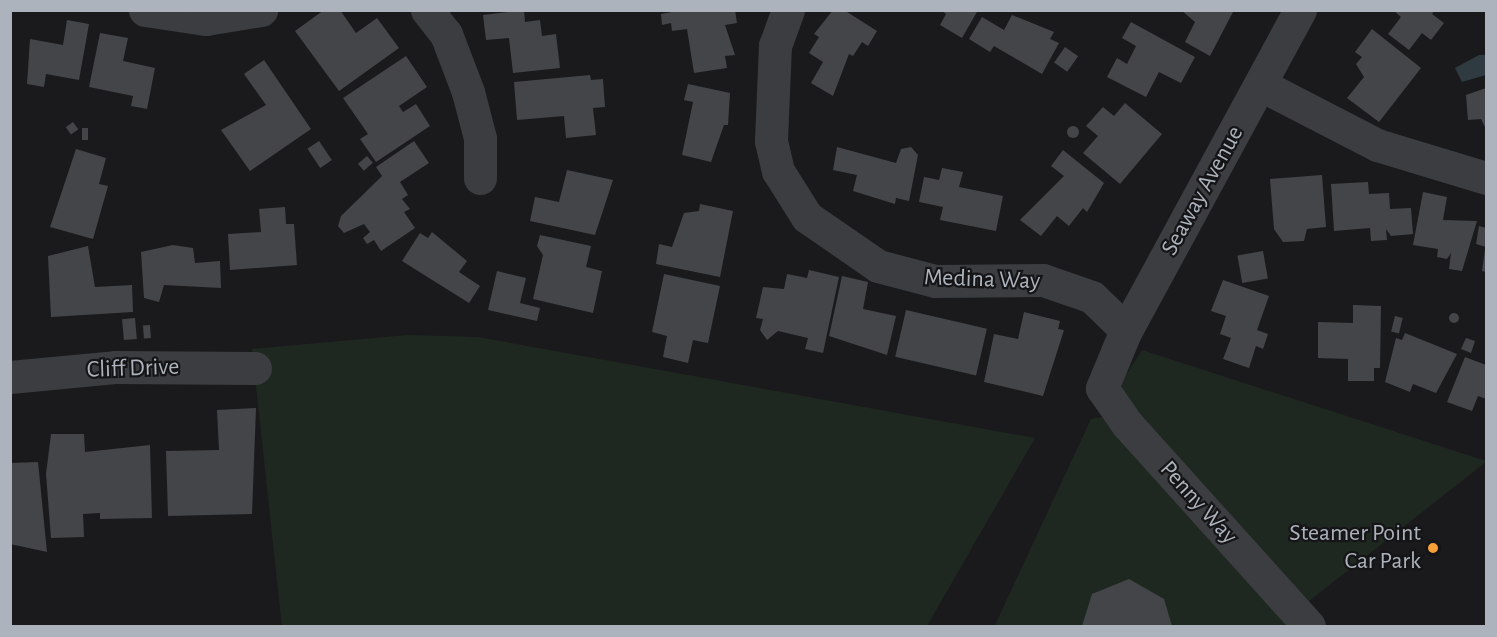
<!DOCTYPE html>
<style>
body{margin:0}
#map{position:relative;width:1497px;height:637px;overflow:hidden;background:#1a1a1c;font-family:"Alegreya Sans",sans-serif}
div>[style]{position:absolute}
.green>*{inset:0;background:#1f2820}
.water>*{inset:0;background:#2f3b41}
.building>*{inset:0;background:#444549;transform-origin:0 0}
.round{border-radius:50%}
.minor>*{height:33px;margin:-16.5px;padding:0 16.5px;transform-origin:16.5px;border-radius:16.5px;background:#3b3d41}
.dots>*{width:16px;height:16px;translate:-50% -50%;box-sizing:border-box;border:3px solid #151517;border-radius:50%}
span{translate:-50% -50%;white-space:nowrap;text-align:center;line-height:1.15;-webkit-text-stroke:4.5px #151517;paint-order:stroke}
.street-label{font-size:24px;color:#acb3bc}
.poi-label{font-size:24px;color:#acb3bc}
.right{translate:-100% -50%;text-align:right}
.frame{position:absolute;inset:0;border:12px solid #acb3bc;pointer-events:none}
</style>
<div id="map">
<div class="green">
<div style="clip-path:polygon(408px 335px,478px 337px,1035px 438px,927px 626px,282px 626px,252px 349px)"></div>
<div style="clip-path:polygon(1142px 350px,1486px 461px,1486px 462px,1304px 605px,1121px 395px,1122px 381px)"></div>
<div style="clip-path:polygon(1107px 416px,1292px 626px,995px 625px,1091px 419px)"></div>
</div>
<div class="water">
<div style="clip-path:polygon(1479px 55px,1486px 55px,1486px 75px,1462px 82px,1455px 68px)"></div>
</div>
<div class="building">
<div style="clip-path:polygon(324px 10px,340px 10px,356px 33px,377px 18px,399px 48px,339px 91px,295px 31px)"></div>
<div style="clip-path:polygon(524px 10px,525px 22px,540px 20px,542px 36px,556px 34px,560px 68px,513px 73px,509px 38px,486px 40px,483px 15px)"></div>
<div style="clip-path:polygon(683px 10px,735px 10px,737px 23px,725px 25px,735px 55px,725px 56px,727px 68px,694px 73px,687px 29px,672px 31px,671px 23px,662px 25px,661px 14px)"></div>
<div style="clip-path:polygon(833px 10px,844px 10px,877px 31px,868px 46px,862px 42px,853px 56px,849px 54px,833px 96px,811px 83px,823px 62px,809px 53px,819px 37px,814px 34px)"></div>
<div style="clip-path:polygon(941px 10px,978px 10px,962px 38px,940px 25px,946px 14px)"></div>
<div style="clip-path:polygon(1181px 10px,1234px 10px,1210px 56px,1185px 42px,1195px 22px)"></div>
<div style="clip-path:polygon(1393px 10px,1435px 10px,1432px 14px,1444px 23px,1431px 40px,1422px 33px,1409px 50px,1388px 34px,1401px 17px)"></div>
<div style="clip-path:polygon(1012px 15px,1054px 32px,1050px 39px,1059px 43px,1042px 74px,994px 46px,990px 52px,969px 39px,982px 17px,1004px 30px)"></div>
<div style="clip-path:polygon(67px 20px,89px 24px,79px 80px,46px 74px,44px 87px,27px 84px,30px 39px,63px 45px)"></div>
<div style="clip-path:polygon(1131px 22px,1195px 57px,1181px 83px,1159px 72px,1146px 97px,1107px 77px,1117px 58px,1127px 64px,1136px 46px,1122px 38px)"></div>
<div style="clip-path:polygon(1372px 29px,1421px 68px,1379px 122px,1347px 98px,1364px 77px,1356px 64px,1362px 57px,1355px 52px)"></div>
<div style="clip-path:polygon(100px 33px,128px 38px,123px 61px,155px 68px,147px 109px,131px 106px,133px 96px,89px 87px)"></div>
<div style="left:1065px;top:47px;width:16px;height:19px;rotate:35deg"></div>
<div style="clip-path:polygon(406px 56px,427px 87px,399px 106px,403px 112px,416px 104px,430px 126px,376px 162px,360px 139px,368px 134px,343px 98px)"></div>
<div style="clip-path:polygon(264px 60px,311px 129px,250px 171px,221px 130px,266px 105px,244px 74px)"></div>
<div style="clip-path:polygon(590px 75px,591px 80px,603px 79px,605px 107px,593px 108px,596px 135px,566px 138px,564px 116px,517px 120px,514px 82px)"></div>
<div style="clip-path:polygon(688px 84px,730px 93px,728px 125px,724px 125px,711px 162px,682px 155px,693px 102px,684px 100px)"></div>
<div style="clip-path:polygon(1486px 88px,1486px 129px,1481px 119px,1468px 120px,1466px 95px)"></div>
<div style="clip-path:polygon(1125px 103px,1162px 134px,1120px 184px,1083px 153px,1098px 136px,1086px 126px,1103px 107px,1114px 116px)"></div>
<div style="left:73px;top:122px;width:9px;height:9px;rotate:54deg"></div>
<div class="round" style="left:1067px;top:126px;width:12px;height:12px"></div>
<div style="left:82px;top:128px;width:6px;height:12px"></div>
<div style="left:319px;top:141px;width:23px;height:14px;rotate:56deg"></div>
<div style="clip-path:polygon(414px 141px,429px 163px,400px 182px,408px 195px,402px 199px,410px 209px,404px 212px,415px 228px,381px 251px,374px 240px,367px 244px,363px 238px,370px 232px,364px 224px,344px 233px,338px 226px,341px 216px,382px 176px,376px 167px)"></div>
<div style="clip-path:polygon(837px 147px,896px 163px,901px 149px,911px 147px,918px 155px,909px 201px,896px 198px,895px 204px,853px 191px,857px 175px,833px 170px)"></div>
<div style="clip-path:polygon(76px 149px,106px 158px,99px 184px,108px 186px,93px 239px,50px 227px)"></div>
<div style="clip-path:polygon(1063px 150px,1104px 183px,1087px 212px,1083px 208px,1069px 226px,1057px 216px,1041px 236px,1020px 220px,1064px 176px,1051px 166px)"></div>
<div style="left:367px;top:156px;width:9px;height:12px;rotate:49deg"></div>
<div style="clip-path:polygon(942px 168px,963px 172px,959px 187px,1003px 196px,996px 231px,940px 220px,943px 207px,919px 202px,924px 177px,939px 180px)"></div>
<div style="clip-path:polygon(567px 170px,613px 180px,595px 235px,530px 221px,535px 197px,559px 202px)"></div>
<div style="clip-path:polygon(1322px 175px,1326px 227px,1307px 229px,1304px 241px,1283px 242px,1274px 229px,1270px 179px)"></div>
<div style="clip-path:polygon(1368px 182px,1369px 194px,1389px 193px,1390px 209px,1411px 208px,1413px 234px,1391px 236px,1386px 229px,1387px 240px,1371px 241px,1370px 228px,1334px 231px,1331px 184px)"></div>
<div style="clip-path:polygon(1423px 192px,1447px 197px,1443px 220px,1477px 221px,1462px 271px,1449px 269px,1451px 253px,1447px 259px,1437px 257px,1438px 249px,1413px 245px)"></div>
<div style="clip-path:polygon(700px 204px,733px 211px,720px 277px,656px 264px,659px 244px,672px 247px,684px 213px,699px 211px)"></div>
<div style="clip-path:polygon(285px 207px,286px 224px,294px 224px,297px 265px,230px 270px,228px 234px,261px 232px,259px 209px)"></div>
<div style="clip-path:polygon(1479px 226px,1486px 228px,1486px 247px,1476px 244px)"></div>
<div style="clip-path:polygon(432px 232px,467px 261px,459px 272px,480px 286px,469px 303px,402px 261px,420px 233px,428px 238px)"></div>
<div style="clip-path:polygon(540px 235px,591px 246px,586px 267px,602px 271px,593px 313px,533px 299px,543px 255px,537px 246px)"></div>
<div style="clip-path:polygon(173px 245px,193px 248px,195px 263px,220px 261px,221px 288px,164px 285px,159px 302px,144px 298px,141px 252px)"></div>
<div style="clip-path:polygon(88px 246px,95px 287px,132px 285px,133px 312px,51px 317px,48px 256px)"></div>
<div style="clip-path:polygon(1485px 249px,1486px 249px,1486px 272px,1482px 271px)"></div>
<div style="left:1263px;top:251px;width:28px;height:26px;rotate:80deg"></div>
<div style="clip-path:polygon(809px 270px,839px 277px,823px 353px,805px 349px,808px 338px,778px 331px,767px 340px,760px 330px,763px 319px,756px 318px,763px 287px,784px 289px,787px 274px,807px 278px)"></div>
<div style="clip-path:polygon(497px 271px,526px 278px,520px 303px,540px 308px,537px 321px,488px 310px)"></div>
<div style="clip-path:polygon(664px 274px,720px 286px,708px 343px,693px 340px,688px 363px,663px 357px,667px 336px,652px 332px)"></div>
<div style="clip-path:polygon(842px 276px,868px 282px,863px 309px,896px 316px,887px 355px,829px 336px)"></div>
<div style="clip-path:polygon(1223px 280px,1269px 296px,1257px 330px,1268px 334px,1263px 349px,1256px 346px,1249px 368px,1223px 359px,1231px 338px,1220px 334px,1226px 316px,1211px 311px)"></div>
<div style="clip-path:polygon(1353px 305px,1381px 306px,1380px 368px,1374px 368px,1374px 381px,1348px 381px,1348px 359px,1318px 358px,1318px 322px,1353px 323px)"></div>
<div style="left:906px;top:310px;width:83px;height:48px;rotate:13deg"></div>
<div style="clip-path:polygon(1024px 312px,1060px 321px,1058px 329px,1064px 330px,1043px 396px,984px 382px,994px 334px,1018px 339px)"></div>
<div class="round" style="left:1449px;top:313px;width:10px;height:10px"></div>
<div style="left:1395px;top:316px;width:8px;height:16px;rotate:14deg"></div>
<div style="left:135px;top:318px;width:21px;height:13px;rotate:85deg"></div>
<div style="left:150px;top:325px;width:13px;height:7px;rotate:86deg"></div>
<div style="clip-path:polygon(1405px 333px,1457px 354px,1436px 393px,1413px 384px,1410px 392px,1385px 382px,1396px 338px,1402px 340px)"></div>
<div style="clip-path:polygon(1466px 338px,1475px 341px,1471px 353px,1461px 349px)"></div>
<div style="clip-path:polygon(1465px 357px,1486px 365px,1486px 399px,1478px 396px,1472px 411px,1447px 402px)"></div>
<div style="clip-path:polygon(256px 408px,252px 514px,168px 516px,166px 451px,219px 450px,217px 410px)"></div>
<div style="clip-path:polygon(51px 434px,84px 434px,85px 452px,150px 445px,152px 518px,100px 519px,100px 513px,83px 514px,84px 537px,51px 538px,46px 474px)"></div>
<div style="clip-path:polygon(38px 462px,47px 552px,10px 544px,10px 463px)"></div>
<div style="clip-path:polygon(1129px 579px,1164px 599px,1172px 626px,1082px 626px,1092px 594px)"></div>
</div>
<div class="minor">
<div style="left:145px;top:10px;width:62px;rotate:8.4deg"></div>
<div style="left:206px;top:19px;width:56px;rotate:-9.3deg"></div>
<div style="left:427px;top:10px;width:31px;rotate:52deg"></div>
<div style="left:446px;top:34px;width:62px;rotate:69.2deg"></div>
<div style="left:468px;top:92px;width:48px;rotate:75.4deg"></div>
<div style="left:480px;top:138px;width:40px;rotate:90deg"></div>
<div style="left:788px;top:10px;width:37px;rotate:110deg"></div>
<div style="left:775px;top:45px;width:96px;rotate:92.4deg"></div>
<div style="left:771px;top:141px;width:31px;rotate:77deg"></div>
<div style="left:778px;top:171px;width:54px;rotate:57.8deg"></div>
<div style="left:807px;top:217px;width:86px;rotate:34.6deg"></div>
<div style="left:878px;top:266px;width:59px;rotate:14.7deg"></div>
<div style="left:935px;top:281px;width:108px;rotate:-0.5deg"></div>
<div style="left:1043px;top:280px;width:52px;rotate:19.1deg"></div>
<div style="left:1092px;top:297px;width:47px;rotate:44.1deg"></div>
<div style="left:1300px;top:10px;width:364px;rotate:118.5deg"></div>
<div style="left:1126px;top:330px;width:63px;rotate:112.5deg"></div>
<div style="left:1102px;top:388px;width:44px;rotate:55.2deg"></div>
<div style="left:1127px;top:424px;width:272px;rotate:48deg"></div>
<div style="left:1261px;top:85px;width:131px;rotate:27.3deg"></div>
<div style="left:1377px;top:145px;width:114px;rotate:16.8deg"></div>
<div style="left:10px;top:377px;width:105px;rotate:-5.4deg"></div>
<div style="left:115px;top:367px;width:140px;rotate:0.4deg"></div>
</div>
<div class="dots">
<div style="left:1433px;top:548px;background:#f59f39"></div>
</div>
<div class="street-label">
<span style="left:1203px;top:191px;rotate:-61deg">Seaway Avenue</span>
<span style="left:982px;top:280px;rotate:2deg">Medina Way</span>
<span style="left:133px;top:369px;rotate:-2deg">Cliff Drive</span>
<span style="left:1198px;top:503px;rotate:48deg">Penny Way</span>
</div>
<div class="poi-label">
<span class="right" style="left:1421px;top:548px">Steamer Point<br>Car Park</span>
</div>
<div class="frame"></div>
</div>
